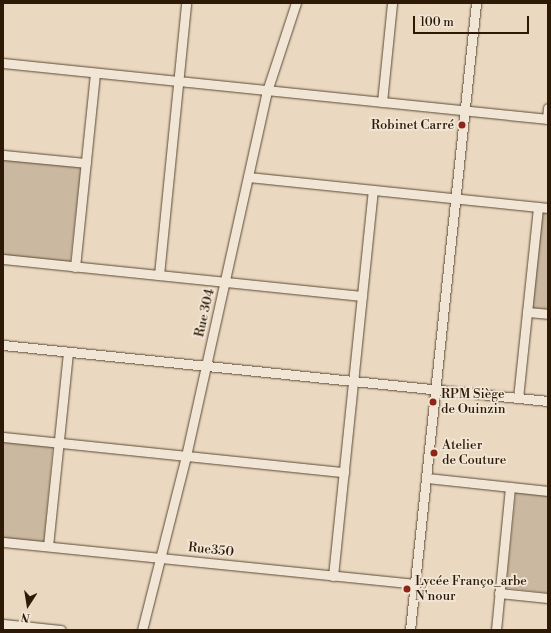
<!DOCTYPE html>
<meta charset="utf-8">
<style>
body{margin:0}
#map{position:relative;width:551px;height:633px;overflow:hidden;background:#ead8c0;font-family:"Libre Bodoni",serif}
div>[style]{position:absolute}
.green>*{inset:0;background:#cab8a0}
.roads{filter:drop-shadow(0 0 1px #5c4934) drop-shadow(0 0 1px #5c4934)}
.minor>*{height:9px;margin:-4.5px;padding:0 4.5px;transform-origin:4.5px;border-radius:4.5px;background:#f1e6d6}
.dots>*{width:11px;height:11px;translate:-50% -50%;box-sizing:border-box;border:2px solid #f1e6d6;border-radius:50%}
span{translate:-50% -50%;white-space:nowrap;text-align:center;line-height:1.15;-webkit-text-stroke:3.5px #f1e6d6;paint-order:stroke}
.poi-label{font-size:13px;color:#2d1906}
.right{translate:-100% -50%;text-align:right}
.left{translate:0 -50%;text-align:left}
.street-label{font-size:13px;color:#2d1906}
.frame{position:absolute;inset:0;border:4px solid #2d1906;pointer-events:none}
.north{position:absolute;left:8px;top:585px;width:40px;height:40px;-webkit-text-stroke:3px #f1e6d6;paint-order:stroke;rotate:192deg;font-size:11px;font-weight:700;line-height:16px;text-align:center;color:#2d1906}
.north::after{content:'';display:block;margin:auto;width:14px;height:18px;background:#2d1906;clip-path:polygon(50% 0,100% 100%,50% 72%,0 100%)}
.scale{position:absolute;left:413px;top:16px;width:116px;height:18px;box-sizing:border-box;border:2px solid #2d1906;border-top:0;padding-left:5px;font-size:12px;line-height:14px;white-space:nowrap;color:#2d1906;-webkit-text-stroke:3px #f1e6d6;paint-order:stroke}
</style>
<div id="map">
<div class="green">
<div style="clip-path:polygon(3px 158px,81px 167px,70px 264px,3px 257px)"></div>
<div style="clip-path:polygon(543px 210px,548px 211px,548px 309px,532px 308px)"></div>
<div style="clip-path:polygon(3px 439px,53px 444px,44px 542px,3px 538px)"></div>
<div style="clip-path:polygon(516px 491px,548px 494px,548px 593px,506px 588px)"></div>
</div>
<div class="roads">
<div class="minor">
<div style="left:3px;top:63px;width:548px;rotate:5.87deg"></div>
<div style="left:382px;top:102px;width:100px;rotate:-84.2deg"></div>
<div style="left:547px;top:119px;width:11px;rotate:-85deg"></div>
<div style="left:3px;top:155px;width:83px;rotate:5.5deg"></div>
<div style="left:248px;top:177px;width:302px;rotate:5.9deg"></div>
<div style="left:3px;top:259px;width:361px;rotate:5.9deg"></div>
<div style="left:75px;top:267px;width:195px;rotate:-84.1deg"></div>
<div style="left:159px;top:275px;width:273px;rotate:-84.3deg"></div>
<div style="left:527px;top:312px;width:21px;rotate:5deg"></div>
<div style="left:3px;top:345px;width:548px;rotate:5.87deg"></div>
<div style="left:518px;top:398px;width:192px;rotate:-84deg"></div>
<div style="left:3px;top:437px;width:343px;rotate:5.9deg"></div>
<div style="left:427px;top:478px;width:122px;rotate:6.1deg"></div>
<div style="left:3px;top:542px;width:415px;rotate:5.8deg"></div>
<div style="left:48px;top:546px;width:195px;rotate:-84.1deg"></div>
<div style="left:333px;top:576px;width:388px;rotate:-84.1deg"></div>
<div style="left:499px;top:593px;width:49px;rotate:5.8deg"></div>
<div style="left:3px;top:624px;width:58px;rotate:5.9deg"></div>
<div style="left:142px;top:630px;width:179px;rotate:-75.8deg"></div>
<div style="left:186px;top:456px;width:374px;rotate:-77.5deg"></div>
<div style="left:267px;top:91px;width:93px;rotate:-71.8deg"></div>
<div style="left:410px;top:630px;width:630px;rotate:-83.99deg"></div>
<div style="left:496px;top:630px;width:144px;rotate:-84.4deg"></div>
</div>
</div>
<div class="dots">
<div style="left:462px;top:125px;background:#8f2418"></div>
<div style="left:433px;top:402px;background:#8f2418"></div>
<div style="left:434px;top:453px;background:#8f2418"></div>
<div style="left:407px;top:589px;background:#8f2418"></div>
</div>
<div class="poi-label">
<span class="right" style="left:454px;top:125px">Robinet Carré</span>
<span class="left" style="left:441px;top:402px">RPM Siège<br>de Ouinzin</span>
<span class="left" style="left:442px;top:453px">Atelier<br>de Couture</span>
<span class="left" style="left:415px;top:589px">Lycée Franço_arbe<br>N'nour</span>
</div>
<div class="street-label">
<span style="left:205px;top:313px;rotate:-77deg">Rue 304</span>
<span style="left:211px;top:550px;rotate:6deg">Rue350</span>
</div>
<div class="frame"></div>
<div class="north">N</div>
<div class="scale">100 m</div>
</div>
